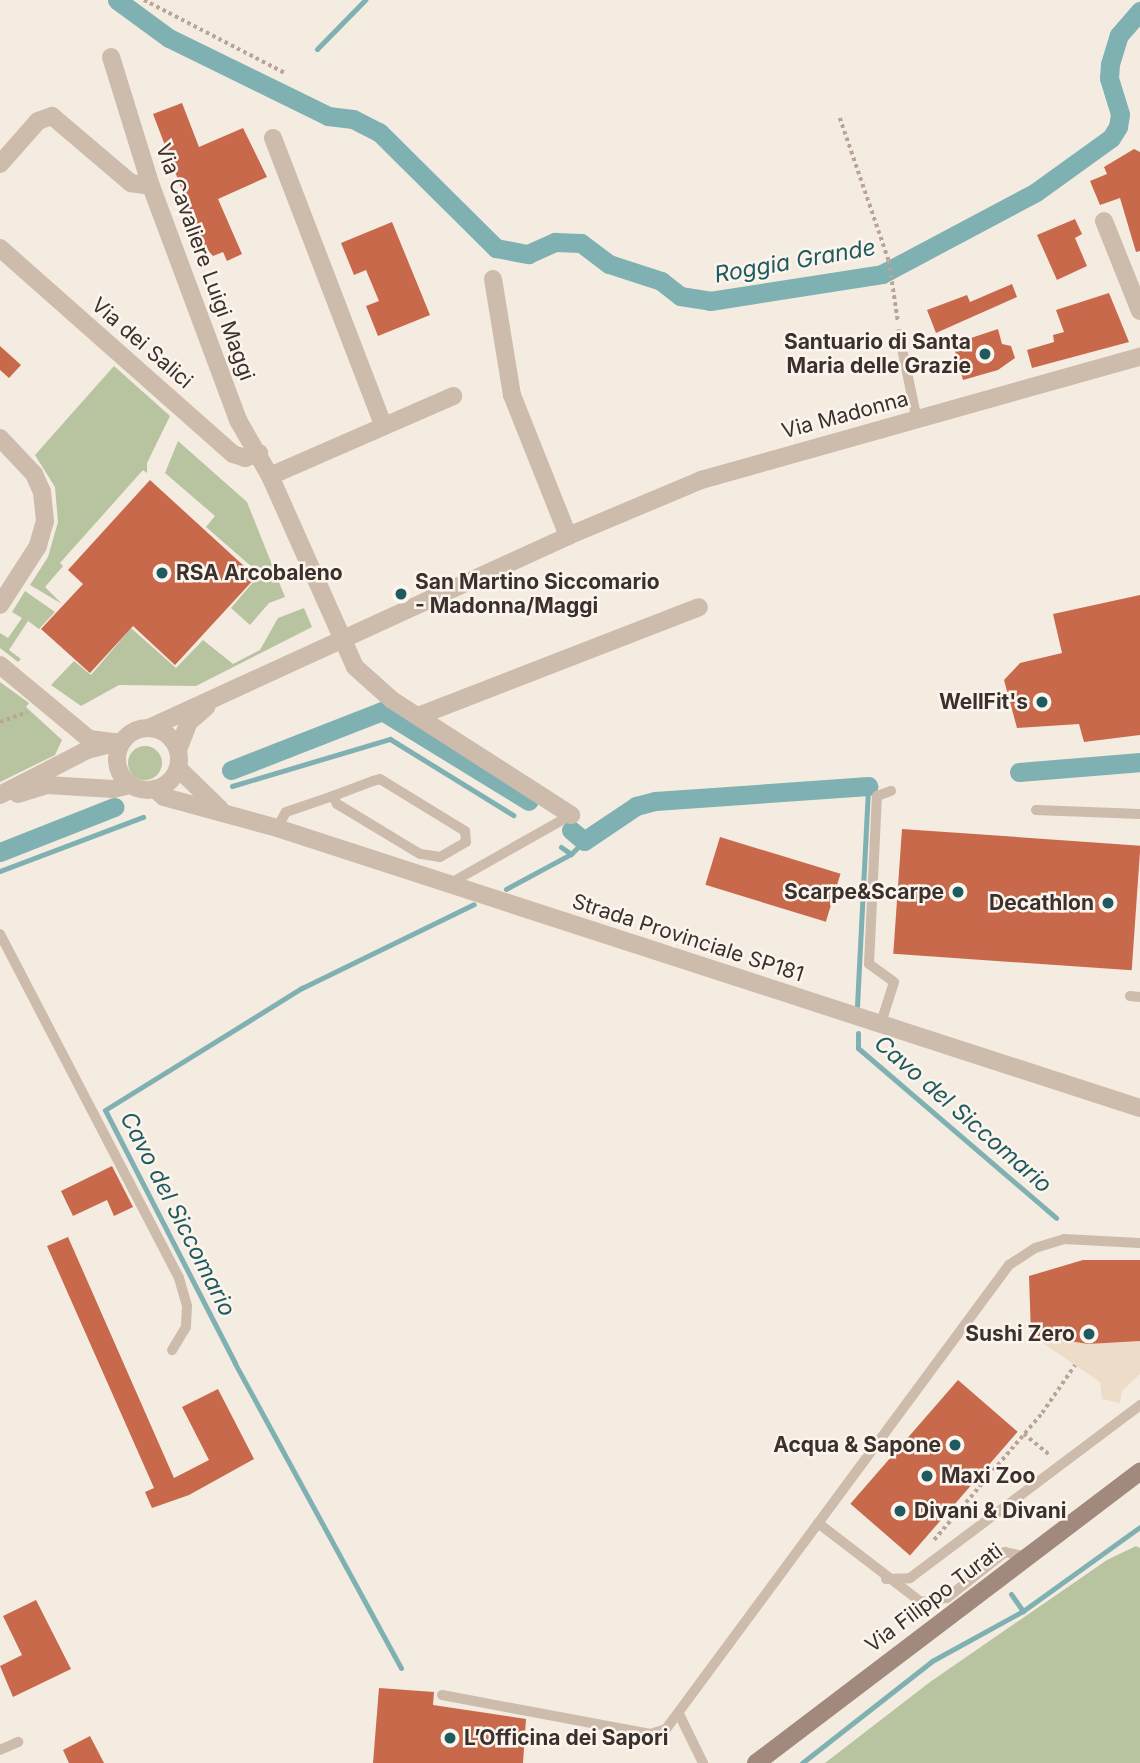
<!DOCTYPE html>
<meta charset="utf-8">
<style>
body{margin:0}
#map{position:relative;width:1140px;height:1763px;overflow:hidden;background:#f4ebe1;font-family:Inter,sans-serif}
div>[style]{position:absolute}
.green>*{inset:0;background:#b8c4a0}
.round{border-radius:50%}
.plaza>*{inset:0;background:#ecdcc8}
.stream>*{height:5px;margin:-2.5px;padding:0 2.5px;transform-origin:2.5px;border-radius:2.5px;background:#7fb0b2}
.canal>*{height:19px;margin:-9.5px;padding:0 9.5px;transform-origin:9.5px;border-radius:9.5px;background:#7fb0b2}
.building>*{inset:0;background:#c8694b;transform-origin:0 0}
.path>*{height:3.5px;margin-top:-1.75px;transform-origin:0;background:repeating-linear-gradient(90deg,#b9a596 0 3.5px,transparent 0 7px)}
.service>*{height:10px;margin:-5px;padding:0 5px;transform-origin:5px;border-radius:5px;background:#cdbbac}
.minor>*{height:18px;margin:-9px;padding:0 9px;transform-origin:9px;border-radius:9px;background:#cdbbac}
.tertiary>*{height:18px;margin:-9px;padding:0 9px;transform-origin:9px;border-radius:9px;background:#cdbbac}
.tertiary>.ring{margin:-9px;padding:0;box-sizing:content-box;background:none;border:18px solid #cdbbac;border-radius:50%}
.secondary>*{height:18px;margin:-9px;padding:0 9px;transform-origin:9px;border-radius:9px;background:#a18a7d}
.dots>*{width:19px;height:19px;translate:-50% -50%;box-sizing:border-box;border:4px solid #fbf5ee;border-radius:50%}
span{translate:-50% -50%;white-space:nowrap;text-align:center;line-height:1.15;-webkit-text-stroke:5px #fbf5ee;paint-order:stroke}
.street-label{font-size:21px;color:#3b302b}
.poi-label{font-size:21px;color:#3b302b;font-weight:700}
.right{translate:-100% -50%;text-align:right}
.left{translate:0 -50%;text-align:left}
.water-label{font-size:23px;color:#1f5a5e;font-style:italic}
</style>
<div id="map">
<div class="green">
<div style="clip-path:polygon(114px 366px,170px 416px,147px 463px,147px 473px,143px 470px,60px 563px,63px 566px,45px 587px,62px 604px,30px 585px,48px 557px,58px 522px,55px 487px,35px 455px)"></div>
<div style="clip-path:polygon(178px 441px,247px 502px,285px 597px,269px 603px,250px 625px,231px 608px,260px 574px,206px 527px,215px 516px,165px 473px)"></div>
<div style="clip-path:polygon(25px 591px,55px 612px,39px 629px,28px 621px,9px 650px,21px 659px,18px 662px,0 648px,0 633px,8px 638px,22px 618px,12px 612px)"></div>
<div style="clip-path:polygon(304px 608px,312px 627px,196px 686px,119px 685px,81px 706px,51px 685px,74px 661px,91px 675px,131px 628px,176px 668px,203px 640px,233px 664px,260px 650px,278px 618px)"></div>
<div style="clip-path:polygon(0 682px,29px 703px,26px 707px,62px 740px,55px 755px,0 782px)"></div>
<div class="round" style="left:128px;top:746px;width:34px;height:34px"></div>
<div style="clip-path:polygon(1136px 1546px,1140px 1548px,1140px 1763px,825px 1763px,930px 1682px,1107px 1560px)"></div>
</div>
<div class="plaza">
<div style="clip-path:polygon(1031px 1335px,1088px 1344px,1140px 1341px,1140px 1374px,1122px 1391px,1120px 1403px,1102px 1399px,1100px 1382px)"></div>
</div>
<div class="stream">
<div style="left:317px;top:49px;width:69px;rotate:-45.6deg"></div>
<div style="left:232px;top:786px;width:165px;rotate:-16.6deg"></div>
<div style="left:390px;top:739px;width:145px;rotate:31.7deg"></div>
<div style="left:561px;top:847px;width:12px;rotate:35deg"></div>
<div style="left:0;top:871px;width:153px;rotate:-20.7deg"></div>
<div style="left:506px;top:889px;width:74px;rotate:-28.3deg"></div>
<div style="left:571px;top:854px;width:18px;rotate:-45deg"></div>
<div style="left:857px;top:1006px;width:220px;rotate:-87.1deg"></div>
<div style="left:858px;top:1033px;width:15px;rotate:90deg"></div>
<div style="left:858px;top:1048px;width:261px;rotate:40.6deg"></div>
<div style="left:1011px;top:1594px;width:21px;rotate:55deg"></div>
<div style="left:401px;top:1668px;width:347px;rotate:-118.6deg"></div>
<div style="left:235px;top:1363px;width:284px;rotate:-117.2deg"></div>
<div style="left:105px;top:1110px;width:232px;rotate:-31.8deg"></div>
<div style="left:302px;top:988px;width:191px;rotate:-26deg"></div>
<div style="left:802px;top:1763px;width:165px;rotate:-38.1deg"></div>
<div style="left:932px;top:1661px;width:104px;rotate:-28.8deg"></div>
<div style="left:1023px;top:1611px;width:144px;rotate:-35.7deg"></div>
</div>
<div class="canal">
<div style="left:117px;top:0;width:64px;rotate:36.2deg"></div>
<div style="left:169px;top:38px;width:177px;rotate:26.1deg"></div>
<div style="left:328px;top:116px;width:25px;rotate:7deg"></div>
<div style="left:353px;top:119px;width:29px;rotate:27deg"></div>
<div style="left:379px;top:132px;width:165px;rotate:44.8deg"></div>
<div style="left:496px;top:248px;width:33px;rotate:11deg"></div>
<div style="left:528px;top:254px;width:30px;rotate:-24deg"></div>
<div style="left:555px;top:242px;width:26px;rotate:2deg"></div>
<div style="left:581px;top:243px;width:35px;rotate:37deg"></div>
<div style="left:609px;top:264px;width:55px;rotate:18.1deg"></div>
<div style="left:661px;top:281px;width:24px;rotate:38deg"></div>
<div style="left:680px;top:296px;width:30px;rotate:9deg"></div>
<div style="left:710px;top:301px;width:174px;rotate:-8.9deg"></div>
<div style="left:882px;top:274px;width:174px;rotate:-28deg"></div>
<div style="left:1036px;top:192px;width:92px;rotate:-35.8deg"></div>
<div style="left:1111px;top:138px;width:13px;rotate:-58deg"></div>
<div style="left:1118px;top:127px;width:13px;rotate:-81deg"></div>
<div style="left:1120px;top:114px;width:38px;rotate:-107deg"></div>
<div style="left:1109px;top:78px;width:14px;rotate:-86deg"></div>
<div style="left:1110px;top:64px;width:30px;rotate:-73deg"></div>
<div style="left:1119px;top:35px;width:32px;rotate:-49deg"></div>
<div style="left:231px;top:770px;width:162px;rotate:-21.3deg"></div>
<div style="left:382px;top:711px;width:172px;rotate:31.5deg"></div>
<div style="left:1019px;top:772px;width:121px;rotate:-4.7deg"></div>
<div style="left:571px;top:830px;width:17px;rotate:40deg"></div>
<div style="left:584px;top:841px;width:63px;rotate:-33.9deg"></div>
<div style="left:636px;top:806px;width:20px;rotate:-15deg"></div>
<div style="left:655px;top:801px;width:214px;rotate:-4deg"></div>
<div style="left:0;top:852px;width:123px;rotate:-21.5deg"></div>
</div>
<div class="building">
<div style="clip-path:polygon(182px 103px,199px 147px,243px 128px,267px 177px,218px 199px,242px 254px,227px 261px,223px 252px,213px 256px,203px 245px,153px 114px)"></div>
<div style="clip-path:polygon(1134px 149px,1140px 152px,1140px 251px,1136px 252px,1120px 198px,1100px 205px,1090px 181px,1107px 174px,1104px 167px)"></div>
<div style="clip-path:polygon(1075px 219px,1082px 234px,1075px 238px,1087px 266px,1057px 280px,1037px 235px)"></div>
<div style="clip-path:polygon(392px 222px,430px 315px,378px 336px,366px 306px,379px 301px,366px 270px,354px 275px,341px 243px)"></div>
<div style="clip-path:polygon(1012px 284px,1017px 297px,936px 333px,927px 310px,967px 295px,970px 302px)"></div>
<div style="clip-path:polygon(1109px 293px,1129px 342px,1032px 368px,1027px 350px,1054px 342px,1053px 335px,1064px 332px,1056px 310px)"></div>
<div style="clip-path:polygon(998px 329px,1002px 344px,1011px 346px,1015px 358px,998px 370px,963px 380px,953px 344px)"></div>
<div style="clip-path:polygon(0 346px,21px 365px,9px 378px,0 370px)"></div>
<div style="clip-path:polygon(150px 480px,256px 577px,175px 665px,133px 626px,90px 673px,41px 629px,83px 584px,68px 570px)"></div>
<div style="clip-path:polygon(1140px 595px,1140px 735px,1084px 742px,1079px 724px,1017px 728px,1004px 680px,1020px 663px,1062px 653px,1053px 614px)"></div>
<div style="left:902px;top:829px;width:239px;height:125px;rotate:4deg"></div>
<div style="left:720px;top:837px;width:126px;height:50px;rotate:17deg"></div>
<div style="clip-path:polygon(112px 1166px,133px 1207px,114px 1216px,107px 1200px,73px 1216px,61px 1191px)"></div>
<div style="clip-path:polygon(68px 1237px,174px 1478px,209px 1460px,182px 1407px,218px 1389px,254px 1459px,189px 1495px,152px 1508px,145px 1492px,154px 1488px,47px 1246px)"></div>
<div style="clip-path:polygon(1083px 1260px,1140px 1260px,1140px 1341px,1088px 1344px,1031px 1335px,1029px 1276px)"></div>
<div style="left:958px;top:1380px;width:79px;height:164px;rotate:41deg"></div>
<div style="clip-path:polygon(36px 1600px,71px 1669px,13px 1697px,0 1666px,22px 1655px,3px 1616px)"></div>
<div style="clip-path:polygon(379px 1688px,434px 1692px,433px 1705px,526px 1719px,523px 1763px,373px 1763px)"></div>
<div style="clip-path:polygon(90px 1736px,104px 1763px,69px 1763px,63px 1750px)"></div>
</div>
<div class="path">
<div style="left:144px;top:0;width:159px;rotate:27.4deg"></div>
<div style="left:840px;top:118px;width:151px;rotate:71.1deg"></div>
<div style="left:889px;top:261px;width:61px;rotate:81.5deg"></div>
<div style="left:0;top:722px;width:29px;rotate:-20deg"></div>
<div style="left:1024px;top:1434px;width:33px;rotate:39deg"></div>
<div style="left:934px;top:1540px;width:167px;rotate:-49.6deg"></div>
<div style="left:1042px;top:1413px;width:58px;rotate:-55.5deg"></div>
</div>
<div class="service">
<div style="left:899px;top:334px;width:88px;rotate:78.2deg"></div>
<div style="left:1036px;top:810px;width:104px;rotate:2.2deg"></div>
<div style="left:277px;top:828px;width:18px;rotate:-61deg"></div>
<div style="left:286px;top:812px;width:50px;rotate:-18.8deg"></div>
<div style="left:333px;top:796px;width:43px;rotate:-20.6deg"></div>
<div style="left:373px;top:781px;width:7px;rotate:-16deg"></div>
<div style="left:380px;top:779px;width:100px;rotate:31.5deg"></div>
<div style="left:465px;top:831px;width:11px;rotate:85deg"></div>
<div style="left:466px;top:842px;width:30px;rotate:150deg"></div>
<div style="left:440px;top:857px;width:20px;rotate:-171deg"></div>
<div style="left:420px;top:854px;width:97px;rotate:-148.9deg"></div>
<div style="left:337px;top:804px;width:9px;rotate:-117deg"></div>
<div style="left:449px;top:884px;width:140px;rotate:-29.5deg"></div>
<div style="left:0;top:934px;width:388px;rotate:62.5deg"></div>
<div style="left:179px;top:1278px;width:29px;rotate:74deg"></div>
<div style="left:187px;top:1306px;width:21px;rotate:93deg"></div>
<div style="left:186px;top:1327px;width:27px;rotate:121deg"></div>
<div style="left:1130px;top:996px;width:10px;rotate:6deg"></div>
<div style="left:880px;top:1026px;width:46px;rotate:-72.3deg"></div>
<div style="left:894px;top:982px;width:31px;rotate:-144deg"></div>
<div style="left:869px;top:964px;width:168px;rotate:-87.3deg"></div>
<div style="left:877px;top:796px;width:15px;rotate:-20deg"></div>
<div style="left:818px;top:1523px;width:130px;rotate:37.5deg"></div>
<div style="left:921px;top:1602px;width:26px;rotate:-9deg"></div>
<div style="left:947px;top:1598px;width:74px;rotate:-38.4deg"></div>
<div style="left:1005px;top:1552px;width:22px;rotate:13deg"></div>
<div style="left:886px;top:1579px;width:24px;rotate:-2deg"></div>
<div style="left:910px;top:1578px;width:288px;rotate:-36.9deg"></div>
<div style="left:442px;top:1695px;width:212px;rotate:10.6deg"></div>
<div style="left:650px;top:1734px;width:17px;rotate:-17deg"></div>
<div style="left:666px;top:1729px;width:577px;rotate:-53.53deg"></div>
<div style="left:1009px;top:1265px;width:31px;rotate:-33deg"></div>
<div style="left:1035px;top:1248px;width:30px;rotate:-17deg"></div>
<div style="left:1064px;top:1239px;width:76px;rotate:3deg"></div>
<div style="left:679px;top:1714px;width:55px;rotate:63.9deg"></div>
<div style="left:0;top:1750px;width:20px;rotate:-24deg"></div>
</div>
<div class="minor">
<div style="left:111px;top:57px;width:135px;rotate:72.8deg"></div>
<div style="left:151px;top:186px;width:250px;rotate:69.6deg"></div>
<div style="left:238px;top:420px;width:64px;rotate:60.3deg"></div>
<div style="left:270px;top:476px;width:209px;rotate:66deg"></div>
<div style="left:355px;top:667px;width:50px;rotate:41.7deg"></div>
<div style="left:392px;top:700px;width:213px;rotate:32.7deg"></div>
<div style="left:273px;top:138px;width:307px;rotate:69deg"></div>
<div style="left:0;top:164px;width:57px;rotate:-48.5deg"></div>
<div style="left:38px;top:121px;width:15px;rotate:-20deg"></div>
<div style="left:52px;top:116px;width:104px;rotate:40.3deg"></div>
<div style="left:131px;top:183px;width:20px;rotate:9deg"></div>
<div style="left:1104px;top:221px;width:97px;rotate:68.2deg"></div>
<div style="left:0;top:248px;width:311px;rotate:41.5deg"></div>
<div style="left:233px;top:454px;width:13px;rotate:18deg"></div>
<div style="left:245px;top:458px;width:15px;rotate:-20deg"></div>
<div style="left:493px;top:279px;width:118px;rotate:80.7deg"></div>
<div style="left:512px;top:395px;width:152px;rotate:68.3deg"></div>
<div style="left:0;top:438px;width:50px;rotate:46.6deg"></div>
<div style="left:34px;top:474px;width:20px;rotate:66deg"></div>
<div style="left:42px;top:492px;width:29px;rotate:84deg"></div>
<div style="left:45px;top:521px;width:26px;rotate:106deg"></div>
<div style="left:38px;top:546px;width:70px;rotate:122.8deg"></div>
<div style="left:270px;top:476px;width:200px;rotate:-23.6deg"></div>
<div style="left:0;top:665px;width:116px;rotate:39.7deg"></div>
<div style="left:89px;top:739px;width:26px;rotate:7deg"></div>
<div style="left:421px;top:715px;width:298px;rotate:-21.2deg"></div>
</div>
<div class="tertiary">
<div style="left:149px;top:728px;width:461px;rotate:-24.6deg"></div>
<div style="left:568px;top:536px;width:144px;rotate:-22.8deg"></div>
<div style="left:701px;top:480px;width:456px;rotate:-15.7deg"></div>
<div class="ring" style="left:117px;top:728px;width:44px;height:44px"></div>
<div style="left:178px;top:750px;width:30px;rotate:-69deg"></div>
<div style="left:189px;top:722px;width:23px;rotate:-41deg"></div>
<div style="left:178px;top:768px;width:59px;rotate:44.3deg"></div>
<div style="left:155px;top:789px;width:12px;rotate:42deg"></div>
<div style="left:164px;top:797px;width:117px;rotate:15.3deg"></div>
<div style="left:277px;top:828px;width:907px;rotate:17.98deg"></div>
<div style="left:18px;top:794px;width:30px;rotate:-17deg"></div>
<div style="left:47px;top:785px;width:66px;rotate:3.5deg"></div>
<div style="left:113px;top:789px;width:18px;rotate:-13deg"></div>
<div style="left:0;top:795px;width:98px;rotate:-27.3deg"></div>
<div style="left:87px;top:750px;width:36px;rotate:-14deg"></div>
</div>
<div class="secondary">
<div style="left:756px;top:1763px;width:482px;rotate:-37.2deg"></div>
</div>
<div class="dots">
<div style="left:985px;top:354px;background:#1f5a5e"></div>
<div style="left:162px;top:573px;background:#1f5a5e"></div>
<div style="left:401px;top:594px;background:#1f5a5e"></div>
<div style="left:1042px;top:702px;background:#1f5a5e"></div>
<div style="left:958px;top:892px;background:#1f5a5e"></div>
<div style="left:1108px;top:903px;background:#1f5a5e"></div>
<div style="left:1089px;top:1334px;background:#1f5a5e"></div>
<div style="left:955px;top:1445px;background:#1f5a5e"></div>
<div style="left:927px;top:1476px;background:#1f5a5e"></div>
<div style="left:900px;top:1511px;background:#1f5a5e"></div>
<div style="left:450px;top:1738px;background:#1f5a5e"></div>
</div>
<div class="street-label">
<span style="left:205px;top:262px;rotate:70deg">Via Cavaliere Luigi Maggi</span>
<span style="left:142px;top:343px;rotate:41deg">Via dei Salici</span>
<span style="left:845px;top:415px;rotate:-15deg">Via Madonna</span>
<span style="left:688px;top:938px;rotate:18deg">Strada Provinciale SP181</span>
<span style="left:934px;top:1598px;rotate:-37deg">Via Filippo Turati</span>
</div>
<div class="poi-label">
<span class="right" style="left:971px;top:354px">Santuario di Santa<br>Maria delle Grazie</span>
<span class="left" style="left:176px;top:573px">RSA Arcobaleno</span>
<span class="left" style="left:415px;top:594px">San Martino Siccomario<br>- Madonna/Maggi</span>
<span class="right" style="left:1028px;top:702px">WellFit's</span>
<span class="right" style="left:944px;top:892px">Scarpe&amp;Scarpe</span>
<span class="right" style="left:1094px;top:903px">Decathlon</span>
<span class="right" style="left:1075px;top:1334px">Sushi Zero</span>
<span class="right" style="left:941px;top:1445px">Acqua &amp; Sapone</span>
<span class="left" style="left:941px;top:1476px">Maxi Zoo</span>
<span class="left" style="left:914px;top:1511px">Divani &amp; Divani</span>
<span class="left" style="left:464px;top:1738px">L’Officina dei Sapori</span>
</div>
<div class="water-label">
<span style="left:795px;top:261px;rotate:-10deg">Roggia Grande</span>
<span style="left:963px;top:1114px;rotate:41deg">Cavo del Siccomario</span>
<span style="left:178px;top:1214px;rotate:63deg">Cavo del Siccomario</span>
</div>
</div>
